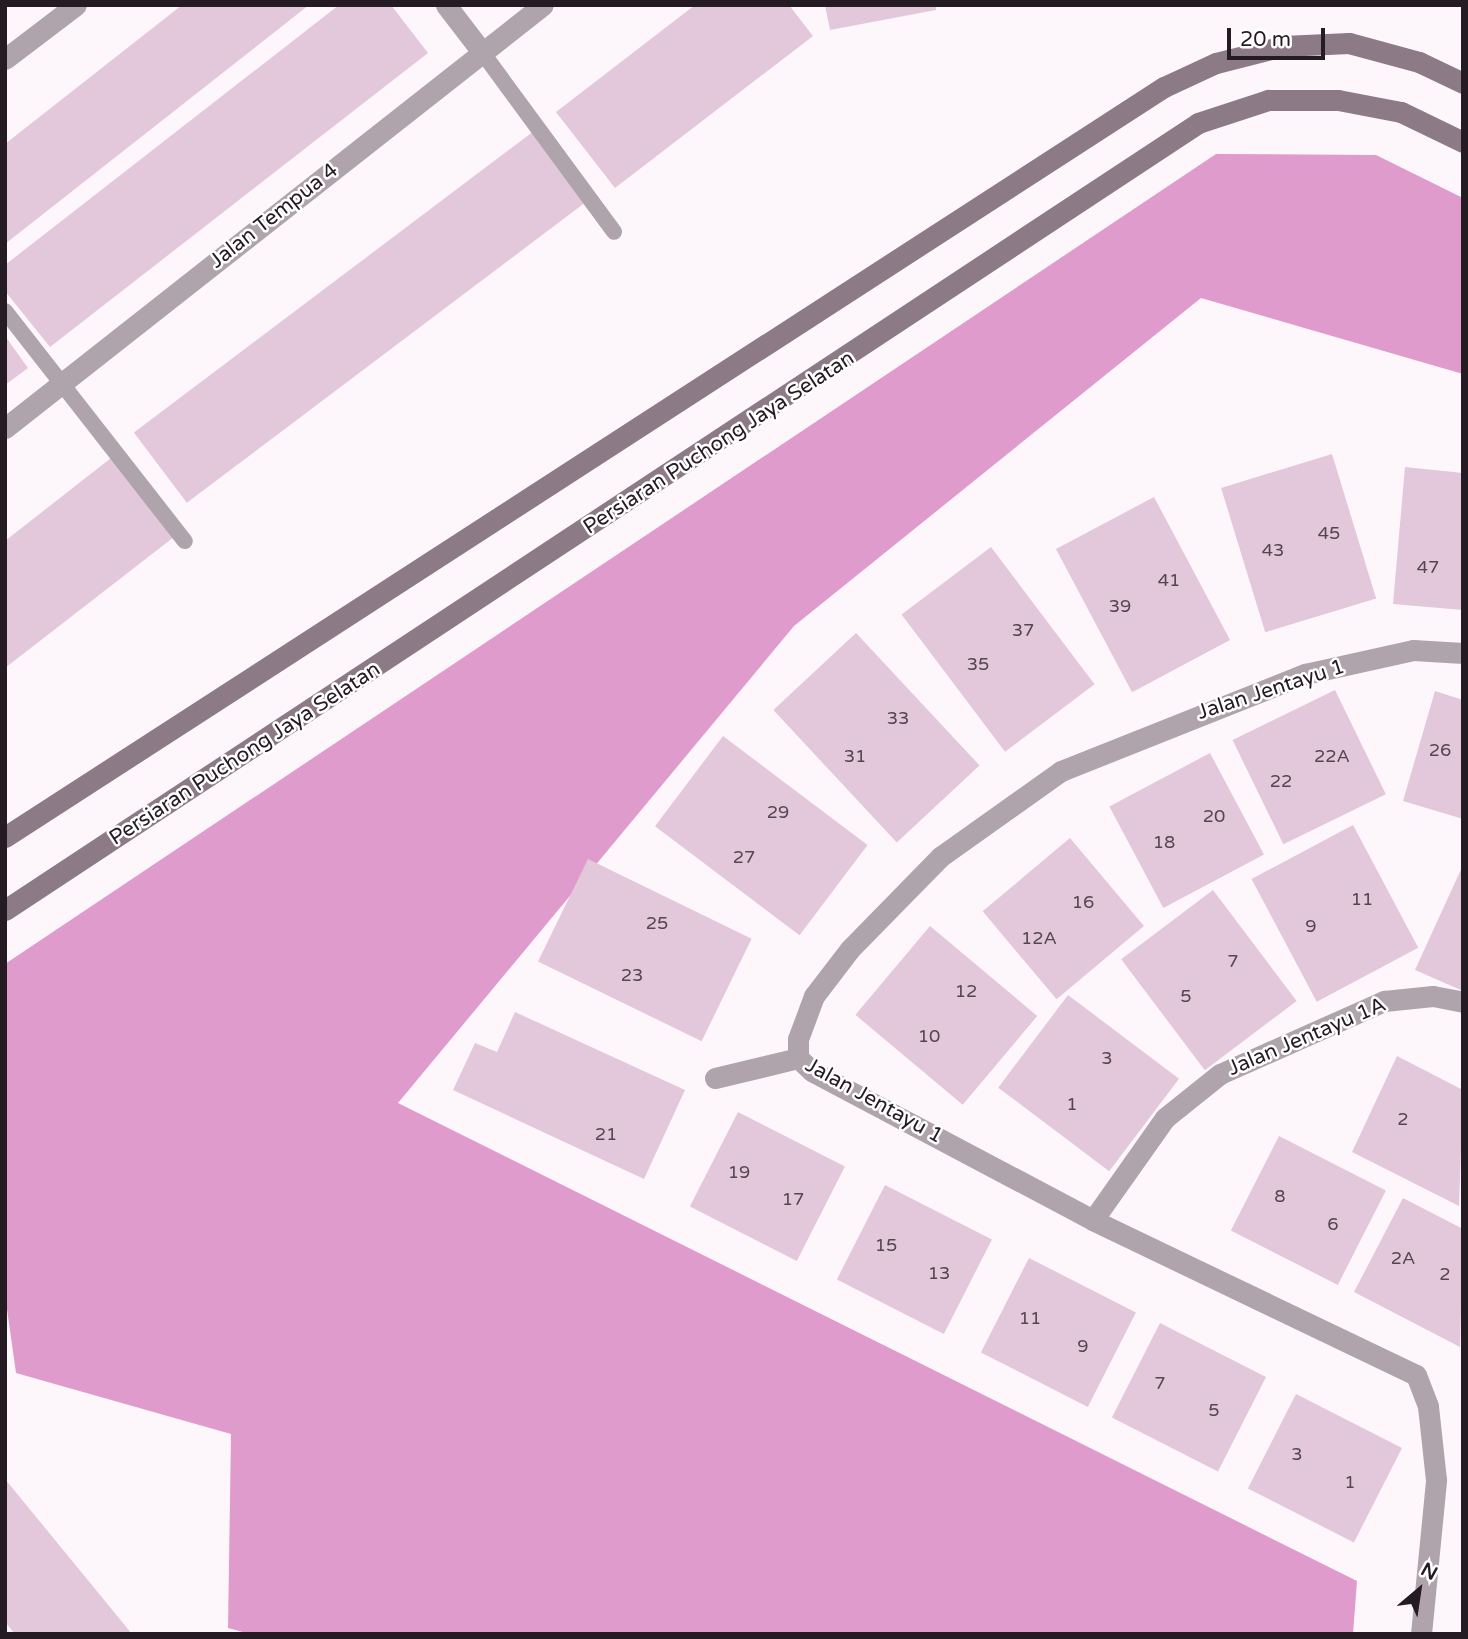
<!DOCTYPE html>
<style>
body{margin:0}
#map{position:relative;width:1468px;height:1639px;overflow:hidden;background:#fdf7fb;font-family:"Varela Round",sans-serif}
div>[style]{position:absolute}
.forest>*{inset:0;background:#e09bcd}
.building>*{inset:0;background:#e3c7da;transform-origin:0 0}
.lane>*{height:16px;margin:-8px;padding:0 8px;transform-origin:8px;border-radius:8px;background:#b0a4ac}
.street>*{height:21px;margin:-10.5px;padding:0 10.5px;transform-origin:10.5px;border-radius:10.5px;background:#b0a4ac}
.secondary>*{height:21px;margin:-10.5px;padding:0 10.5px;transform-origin:10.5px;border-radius:10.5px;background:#8c7b87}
span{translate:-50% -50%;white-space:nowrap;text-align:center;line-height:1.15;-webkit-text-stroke:5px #fff;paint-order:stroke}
.number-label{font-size:18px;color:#544650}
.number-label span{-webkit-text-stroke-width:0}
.street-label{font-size:21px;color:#251b22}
.frame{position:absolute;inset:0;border:7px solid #251b22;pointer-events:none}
.north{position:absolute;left:1384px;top:1555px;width:70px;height:70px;-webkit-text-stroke:5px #fff;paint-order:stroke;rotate:29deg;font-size:19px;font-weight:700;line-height:28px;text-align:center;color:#251b22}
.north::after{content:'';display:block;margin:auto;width:24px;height:32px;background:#251b22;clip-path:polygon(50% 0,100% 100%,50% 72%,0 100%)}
.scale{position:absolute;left:1227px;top:28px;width:98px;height:32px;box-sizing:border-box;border:4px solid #251b22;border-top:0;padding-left:9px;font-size:21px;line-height:24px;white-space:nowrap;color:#251b22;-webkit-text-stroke:5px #fff;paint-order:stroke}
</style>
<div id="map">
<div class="forest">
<div style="clip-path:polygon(1216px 154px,1376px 155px,1463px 198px,1463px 374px,1201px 298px,794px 626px,398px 1103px,1357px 1581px,1353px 1634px,250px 1634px,228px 1628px,231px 1434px,16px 1373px,5px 1295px,5px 964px)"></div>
</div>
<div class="building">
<div style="clip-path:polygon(182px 5px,309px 5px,5px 244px,5px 144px)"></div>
<div style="clip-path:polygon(339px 5px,391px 5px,428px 53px,50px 347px,5px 291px,5px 265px)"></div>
<div style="clip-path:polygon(695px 5px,789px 5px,813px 36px,615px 188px,556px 112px)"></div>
<div style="clip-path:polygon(825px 5px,936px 5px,936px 10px,830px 30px)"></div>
<div style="left:534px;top:131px;width:88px;height:501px;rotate:53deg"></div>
<div style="clip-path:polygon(5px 336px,28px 368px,5px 385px)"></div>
<div style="left:1332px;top:454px;width:151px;height:116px;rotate:73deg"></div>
<div style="clip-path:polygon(111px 458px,174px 537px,5px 668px,5px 541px)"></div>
<div style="clip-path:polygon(1405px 467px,1463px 473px,1463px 610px,1393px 604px)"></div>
<div style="left:1154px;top:497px;width:162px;height:111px;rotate:62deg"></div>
<div style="left:991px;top:547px;width:172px;height:112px;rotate:53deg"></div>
<div style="left:856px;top:633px;width:181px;height:113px;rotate:47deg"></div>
<div style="left:1335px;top:690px;width:116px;height:114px;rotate:64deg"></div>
<div style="clip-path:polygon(1435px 691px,1463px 700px,1463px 819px,1403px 801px)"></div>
<div style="left:723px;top:736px;width:181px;height:113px;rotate:37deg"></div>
<div style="left:1210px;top:753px;width:115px;height:114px;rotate:62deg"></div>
<div style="left:1353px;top:825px;width:139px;height:115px;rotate:62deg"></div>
<div style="left:1070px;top:838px;width:115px;height:114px;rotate:50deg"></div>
<div style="left:588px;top:859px;width:182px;height:114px;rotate:26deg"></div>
<div style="clip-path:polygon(1463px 865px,1463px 991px,1415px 970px)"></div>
<div style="left:1213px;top:890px;width:139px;height:115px;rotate:53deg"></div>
<div style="left:930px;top:926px;width:140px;height:116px;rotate:40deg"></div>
<div style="left:1068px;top:995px;width:139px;height:116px;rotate:37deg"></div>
<div style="clip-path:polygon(515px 1012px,685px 1090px,644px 1179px,453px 1090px,475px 1043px,497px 1052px)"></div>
<div style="clip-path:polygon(1397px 1056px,1463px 1090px,1459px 1206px,1352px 1152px)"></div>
<div style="left:738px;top:1112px;width:120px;height:106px;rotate:27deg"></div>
<div style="left:1279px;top:1136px;width:120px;height:106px;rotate:27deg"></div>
<div style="left:885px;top:1185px;width:120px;height:106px;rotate:27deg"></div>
<div style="clip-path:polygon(1403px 1198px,1463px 1229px,1460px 1347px,1354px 1292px)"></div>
<div style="left:1029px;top:1258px;width:120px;height:106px;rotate:27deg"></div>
<div style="left:1160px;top:1323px;width:119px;height:106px;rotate:27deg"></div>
<div style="left:1296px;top:1394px;width:119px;height:106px;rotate:27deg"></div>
<div style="clip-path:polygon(5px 1479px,132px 1634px,15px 1634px,5px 1622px)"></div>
</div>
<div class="lane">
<div style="left:482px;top:52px;width:223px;rotate:53.7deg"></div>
<div style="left:5px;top:311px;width:292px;rotate:52deg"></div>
</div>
<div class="street">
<div style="left:446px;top:5px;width:59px;rotate:52.5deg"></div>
<div style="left:5px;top:59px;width:89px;rotate:-37.3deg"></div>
<div style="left:5px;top:428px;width:684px;rotate:-38.18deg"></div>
<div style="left:715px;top:1078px;width:85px;rotate:-13.5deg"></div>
<div style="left:1093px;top:1220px;width:125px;rotate:-54.8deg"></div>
<div style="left:1165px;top:1118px;width:70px;rotate:-38.7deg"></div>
<div style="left:1220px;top:1074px;width:180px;rotate:-24deg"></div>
<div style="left:1384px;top:1001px;width:49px;rotate:-5.8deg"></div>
<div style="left:1433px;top:996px;width:31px;rotate:11deg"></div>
<div style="left:1421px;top:1634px;width:155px;rotate:-84.4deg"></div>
<div style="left:1436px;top:1480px;width:74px;rotate:-96.2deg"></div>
<div style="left:1428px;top:1406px;width:33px;rotate:-111deg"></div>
<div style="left:1416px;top:1375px;width:358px;rotate:-154.4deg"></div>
<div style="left:1093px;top:1220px;width:318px;rotate:-152.1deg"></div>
<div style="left:812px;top:1071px;width:19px;rotate:-137deg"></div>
<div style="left:798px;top:1058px;width:19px;rotate:-90deg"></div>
<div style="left:798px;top:1039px;width:46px;rotate:-69.6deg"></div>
<div style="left:814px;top:996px;width:59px;rotate:-52.5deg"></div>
<div style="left:850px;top:949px;width:129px;rotate:-45.6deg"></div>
<div style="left:940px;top:857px;width:148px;rotate:-35.4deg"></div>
<div style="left:1061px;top:771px;width:263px;rotate:-21.7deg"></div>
<div style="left:1305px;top:674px;width:111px;rotate:-12.5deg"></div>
<div style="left:1413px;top:650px;width:50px;rotate:3.4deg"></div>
</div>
<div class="secondary">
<div style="left:5px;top:837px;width:1381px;rotate:-32.91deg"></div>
<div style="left:1164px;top:87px;width:57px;rotate:-24.8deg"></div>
<div style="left:1216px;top:63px;width:69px;rotate:-14.2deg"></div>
<div style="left:1283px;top:46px;width:66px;rotate:-2.6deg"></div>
<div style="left:1349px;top:43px;width:73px;rotate:15.2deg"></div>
<div style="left:1419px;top:62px;width:49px;rotate:25.5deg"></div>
<div style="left:5px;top:910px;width:1429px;rotate:-33.41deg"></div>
<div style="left:1198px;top:123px;width:74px;rotate:-18.2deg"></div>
<div style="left:1268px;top:100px;width:70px"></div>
<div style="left:1338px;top:100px;width:64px;rotate:10.8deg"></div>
<div style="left:1401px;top:112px;width:69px;rotate:25.8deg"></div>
</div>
<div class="number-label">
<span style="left:1329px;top:533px">45</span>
<span style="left:1273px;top:550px">43</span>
<span style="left:1428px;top:567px">47</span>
<span style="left:1169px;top:580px">41</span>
<span style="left:1120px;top:606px">39</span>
<span style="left:1023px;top:630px">37</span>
<span style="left:978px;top:664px">35</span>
<span style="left:898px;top:718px">33</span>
<span style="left:1440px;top:750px">26</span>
<span style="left:855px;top:756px">31</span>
<span style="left:1332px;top:756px">22A</span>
<span style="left:1281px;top:781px">22</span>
<span style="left:778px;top:812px">29</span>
<span style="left:1214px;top:816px">20</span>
<span style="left:1164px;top:842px">18</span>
<span style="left:744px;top:857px">27</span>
<span style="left:1362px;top:899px">11</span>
<span style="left:1083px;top:902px">16</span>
<span style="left:657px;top:923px">25</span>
<span style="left:1311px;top:926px">9</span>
<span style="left:1039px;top:938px">12A</span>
<span style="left:1233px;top:961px">7</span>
<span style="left:632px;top:975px">23</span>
<span style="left:966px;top:991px">12</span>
<span style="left:1186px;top:996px">5</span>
<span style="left:929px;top:1036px">10</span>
<span style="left:1107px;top:1058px">3</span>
<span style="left:1072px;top:1104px">1</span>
<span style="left:1403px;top:1119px">2</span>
<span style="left:606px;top:1134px">21</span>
<span style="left:739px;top:1172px">19</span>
<span style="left:1280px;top:1196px">8</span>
<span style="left:793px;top:1199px">17</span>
<span style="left:1333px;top:1224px">6</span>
<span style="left:886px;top:1245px">15</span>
<span style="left:1403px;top:1258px">2A</span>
<span style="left:939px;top:1273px">13</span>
<span style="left:1445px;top:1274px">2</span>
<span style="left:1030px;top:1318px">11</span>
<span style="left:1083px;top:1346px">9</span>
<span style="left:1160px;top:1383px">7</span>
<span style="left:1214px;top:1410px">5</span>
<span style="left:1297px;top:1454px">3</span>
<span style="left:1350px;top:1482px">1</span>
</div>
<div class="street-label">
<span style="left:274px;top:216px;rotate:-38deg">Jalan Tempua 4</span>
<span style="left:719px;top:443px;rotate:-33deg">Persiaran Puchong Jaya Selatan</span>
<span style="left:1271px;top:690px;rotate:-18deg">Jalan Jentayu 1</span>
<span style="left:245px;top:754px;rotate:-33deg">Persiaran Puchong Jaya Selatan</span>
<span style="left:1307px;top:1037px;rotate:-23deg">Jalan Jentayu 1A</span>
<span style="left:874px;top:1101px;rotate:29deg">Jalan Jentayu 1</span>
</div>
<div class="frame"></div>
<div class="north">N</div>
<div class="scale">20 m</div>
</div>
